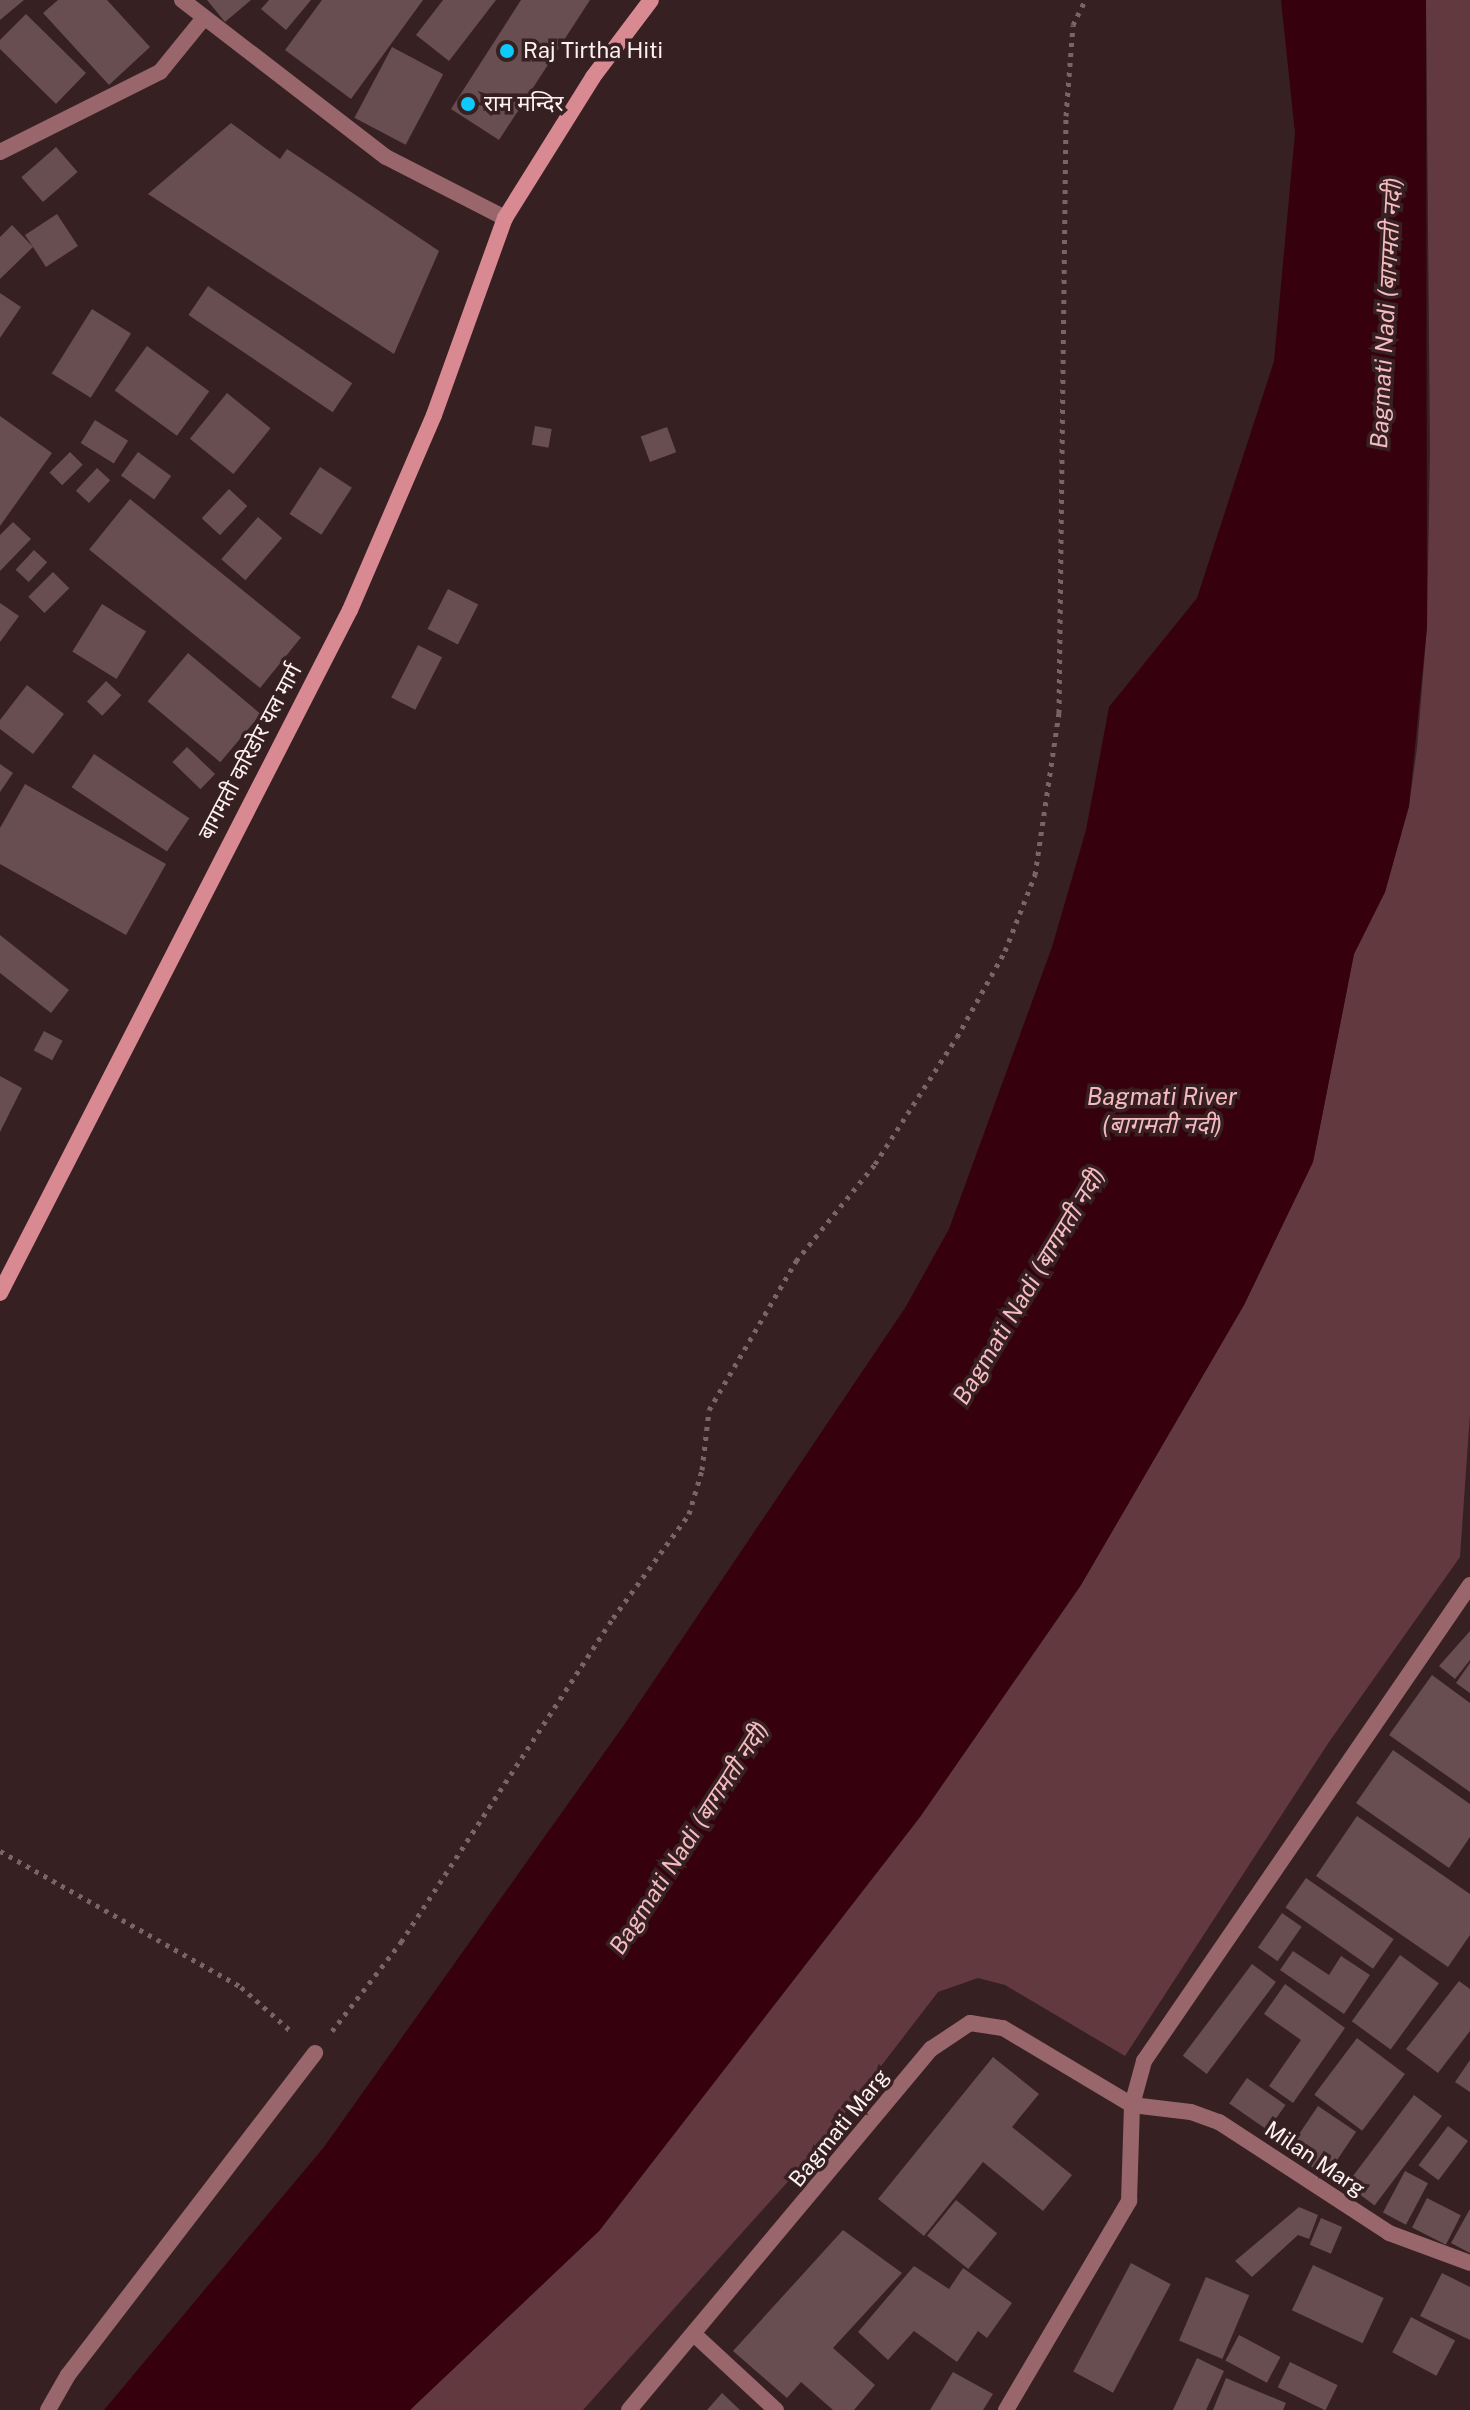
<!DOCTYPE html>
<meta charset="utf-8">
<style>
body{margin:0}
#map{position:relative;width:1470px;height:2410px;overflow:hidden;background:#362022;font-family:"Public Sans","Noto Sans Devanagari",sans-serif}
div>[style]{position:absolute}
.green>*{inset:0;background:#62393e}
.water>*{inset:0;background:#36000d}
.building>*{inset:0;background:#684e50;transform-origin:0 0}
.path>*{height:5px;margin-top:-2.5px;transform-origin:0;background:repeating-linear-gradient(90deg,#786566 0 4px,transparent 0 10px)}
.lane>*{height:16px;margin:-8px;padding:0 8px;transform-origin:8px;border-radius:8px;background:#98666b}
.street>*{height:16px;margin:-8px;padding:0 8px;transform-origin:8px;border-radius:8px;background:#98666b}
.secondary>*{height:16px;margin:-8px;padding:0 8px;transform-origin:8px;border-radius:8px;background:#d98991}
.dots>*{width:22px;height:22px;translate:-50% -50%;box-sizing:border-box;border:4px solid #362022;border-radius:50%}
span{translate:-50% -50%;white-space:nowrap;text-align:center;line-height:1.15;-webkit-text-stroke:7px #362022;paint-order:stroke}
.poi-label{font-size:22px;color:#fef1f2}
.left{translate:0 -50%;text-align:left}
.street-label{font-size:22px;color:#fef1f2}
.water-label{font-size:24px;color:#f6bbc0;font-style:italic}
</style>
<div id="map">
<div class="green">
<div style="clip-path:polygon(1426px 0,1470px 0,1470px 1414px,1460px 1557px,1329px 1742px,1125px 2056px,1005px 1985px,978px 1978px,938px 1992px,818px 2148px,583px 2410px,410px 2410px,599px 2231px,920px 1817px,1081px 1585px,1244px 1305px,1313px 1162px,1354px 954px,1385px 892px,1409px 806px,1417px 748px,1427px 627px,1430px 450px)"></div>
</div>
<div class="water">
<div style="clip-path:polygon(1281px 0,1426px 0,1427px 627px,1409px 806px,1385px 892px,1354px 954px,1313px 1162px,1244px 1305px,1081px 1585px,920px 1817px,599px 2231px,410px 2410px,104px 2410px,324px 2147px,624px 1725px,905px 1308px,949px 1229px,1052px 947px,1086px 830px,1109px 707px,1197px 598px,1274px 361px,1295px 133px)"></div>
</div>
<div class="building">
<div style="clip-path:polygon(0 0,24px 0,0 20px)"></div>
<div style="clip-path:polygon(58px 0,107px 0,150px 47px,109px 85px,43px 13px)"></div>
<div style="clip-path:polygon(207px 0,251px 0,225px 22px)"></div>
<div style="clip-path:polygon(269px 0,311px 0,286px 30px,261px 9px)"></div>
<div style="clip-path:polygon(322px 0,423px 0,351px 99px,285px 50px)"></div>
<div style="clip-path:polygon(443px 0,496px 0,449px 61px,416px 35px)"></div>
<div style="clip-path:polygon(521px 0,590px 0,499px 140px,451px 109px)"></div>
<div style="clip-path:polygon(26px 14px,86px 73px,56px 104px,0 49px,0 40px)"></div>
<div style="left:392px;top:47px;width:58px;height:80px;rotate:28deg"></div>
<div style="clip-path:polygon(231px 123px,280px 159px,287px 149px,439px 251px,394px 354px,148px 194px)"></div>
<div style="left:56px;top:147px;width:33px;height:46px;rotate:49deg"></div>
<div style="clip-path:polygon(57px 214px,78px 246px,46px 267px,33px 247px,0 279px,0 237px,12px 225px,33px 247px,25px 235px)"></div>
<div style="left:208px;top:286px;width:174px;height:35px;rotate:34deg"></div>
<div style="clip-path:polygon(0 293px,21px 307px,0 338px)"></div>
<div style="left:92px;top:309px;width:46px;height:76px;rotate:32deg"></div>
<div style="left:147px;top:346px;width:77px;height:55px;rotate:36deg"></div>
<div style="left:227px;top:393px;width:56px;height:59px;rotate:39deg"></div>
<div style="clip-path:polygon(0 416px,52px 453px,0 526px)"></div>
<div style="left:95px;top:420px;width:39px;height:27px;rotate:32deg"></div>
<div style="left:535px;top:426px;width:17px;height:19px;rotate:10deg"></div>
<div style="left:667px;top:427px;width:27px;height:28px;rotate:70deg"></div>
<div style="left:70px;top:452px;width:18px;height:29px;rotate:45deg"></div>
<div style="left:138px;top:452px;width:41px;height:29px;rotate:36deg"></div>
<div style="left:320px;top:467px;width:38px;height:56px;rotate:33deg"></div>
<div style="left:97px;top:468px;width:18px;height:31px;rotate:43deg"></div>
<div style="left:229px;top:489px;width:25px;height:40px;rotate:43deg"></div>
<div style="left:130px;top:499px;width:220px;height:65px;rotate:39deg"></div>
<div style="left:258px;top:517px;width:32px;height:56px;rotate:41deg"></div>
<div style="clip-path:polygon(13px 522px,31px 539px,0 571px,0 535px)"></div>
<div style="left:34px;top:550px;width:18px;height:27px;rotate:43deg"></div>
<div style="left:53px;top:572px;width:23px;height:35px;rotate:45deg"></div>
<div style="left:448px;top:589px;width:34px;height:45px;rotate:27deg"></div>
<div style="clip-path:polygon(0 603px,19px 616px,0 642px)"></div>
<div style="left:102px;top:604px;width:52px;height:56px;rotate:32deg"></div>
<div style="left:418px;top:645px;width:27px;height:59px;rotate:27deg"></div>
<div style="left:188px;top:653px;width:95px;height:63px;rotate:40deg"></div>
<div style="left:106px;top:681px;width:21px;height:28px;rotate:43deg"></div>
<div style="clip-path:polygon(27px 685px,64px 714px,33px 754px,0 729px,0 720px)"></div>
<div style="left:187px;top:747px;width:39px;height:21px;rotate:44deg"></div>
<div style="left:94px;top:754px;width:115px;height:40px;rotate:34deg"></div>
<div style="clip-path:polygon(0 764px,13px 773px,0 792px)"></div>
<div style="clip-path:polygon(25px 784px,166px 864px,126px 935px,0 864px,0 828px)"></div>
<div style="clip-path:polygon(0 935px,69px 990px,51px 1013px,0 973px)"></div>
<div style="left:44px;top:1031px;width:21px;height:22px;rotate:28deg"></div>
<div style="clip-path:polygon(0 1076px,22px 1088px,0 1132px)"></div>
<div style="clip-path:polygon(1470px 1631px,1470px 1660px,1455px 1679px,1439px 1666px)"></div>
<div style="clip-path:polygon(1470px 1663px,1470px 1693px,1456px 1683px)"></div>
<div style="clip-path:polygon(1432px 1675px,1470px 1703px,1470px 1792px,1389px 1735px)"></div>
<div style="clip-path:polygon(1393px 1750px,1470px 1804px,1470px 1837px,1449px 1868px,1356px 1803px)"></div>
<div style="clip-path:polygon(1357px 1816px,1470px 1894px,1470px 1935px,1448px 1967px,1316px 1876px)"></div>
<div style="left:1306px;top:1878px;width:107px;height:36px;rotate:35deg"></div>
<div style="left:1282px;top:1913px;width:24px;height:42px;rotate:35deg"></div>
<div style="clip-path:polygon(1293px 1951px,1329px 1975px,1341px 1956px,1370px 1975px,1344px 2014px,1280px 1970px)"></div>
<div style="left:1400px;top:1955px;width:48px;height:82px;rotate:36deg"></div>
<div style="left:1252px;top:1964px;width:30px;height:115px;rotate:37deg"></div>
<div style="clip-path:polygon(1459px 1981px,1470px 1989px,1470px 2031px,1438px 2073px,1406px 2049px)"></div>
<div style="clip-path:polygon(1285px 1984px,1345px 2028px,1293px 2103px,1269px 2086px,1301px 2040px,1264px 2014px)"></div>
<div style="left:1357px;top:2038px;width:60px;height:71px;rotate:37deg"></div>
<div style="clip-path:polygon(993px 2057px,1039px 2094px,1012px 2127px,1072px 2175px,1043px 2211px,983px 2162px,924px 2236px,878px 2199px)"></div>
<div style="clip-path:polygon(1470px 2060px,1470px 2092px,1455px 2082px)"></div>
<div style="left:1247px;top:2078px;width:47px;height:31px;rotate:35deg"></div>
<div style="left:1414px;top:2095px;width:35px;height:112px;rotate:37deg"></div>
<div style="left:1318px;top:2106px;width:46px;height:54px;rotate:34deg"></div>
<div style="left:1448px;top:2126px;width:25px;height:49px;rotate:37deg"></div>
<div style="left:1405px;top:2171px;width:26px;height:47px;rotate:28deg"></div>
<div style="left:1427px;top:2198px;width:38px;height:33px;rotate:27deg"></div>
<div style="left:956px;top:2200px;width:53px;height:46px;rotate:39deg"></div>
<div style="clip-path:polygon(1299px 2207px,1318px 2215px,1309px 2239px,1298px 2235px,1252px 2277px,1235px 2261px)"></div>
<div style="clip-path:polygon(1470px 2209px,1470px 2253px,1451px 2243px)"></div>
<div style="left:1321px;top:2218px;width:23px;height:29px;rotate:23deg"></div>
<div style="clip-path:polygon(843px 2230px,902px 2273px,833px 2348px,875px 2385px,854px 2410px,833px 2410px,801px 2382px,787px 2398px,733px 2351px)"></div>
<div style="left:1131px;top:2263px;width:45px;height:123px;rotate:28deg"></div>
<div style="left:1313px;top:2265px;width:78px;height:50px;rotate:25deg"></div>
<div style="clip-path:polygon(914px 2266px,949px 2289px,963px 2268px,1012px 2303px,987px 2338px,978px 2331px,957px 2362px,914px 2331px,888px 2360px,858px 2332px)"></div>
<div style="clip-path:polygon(1442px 2273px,1470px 2287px,1470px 2340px,1420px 2316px)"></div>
<div style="left:1206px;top:2277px;width:47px;height:69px;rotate:23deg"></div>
<div style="left:1411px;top:2317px;width:50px;height:40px;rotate:28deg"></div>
<div style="left:1239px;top:2335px;width:47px;height:29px;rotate:28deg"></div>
<div style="clip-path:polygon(1197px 2358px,1224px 2371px,1206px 2410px,1173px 2410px)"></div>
<div style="left:1290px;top:2362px;width:53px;height:28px;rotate:26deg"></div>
<div style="clip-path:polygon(953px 2372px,993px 2394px,983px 2410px,930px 2410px)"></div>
<div style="clip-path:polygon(1226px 2378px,1286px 2403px,1283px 2410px,1213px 2410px)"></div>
<div style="clip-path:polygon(722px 2393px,740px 2410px,707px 2410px)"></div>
</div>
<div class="path">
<div style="left:0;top:1851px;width:277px;rotate:29.4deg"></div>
<div style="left:241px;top:1987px;width:69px;rotate:41.5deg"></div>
<div style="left:332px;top:2031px;width:113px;rotate:-52.2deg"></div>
<div style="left:401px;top:1942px;width:387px;rotate:-56.8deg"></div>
<div style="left:613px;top:1618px;width:129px;rotate:-53.8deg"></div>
<div style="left:689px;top:1514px;width:46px;rotate:-73.5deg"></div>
<div style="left:702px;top:1470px;width:60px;rotate:-83.3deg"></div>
<div style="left:709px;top:1410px;width:173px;rotate:-59.7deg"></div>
<div style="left:796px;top:1261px;width:125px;rotate:-50.8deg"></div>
<div style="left:875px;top:1164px;width:151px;rotate:-57.2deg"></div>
<div style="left:957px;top:1037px;width:98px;rotate:-60.8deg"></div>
<div style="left:1005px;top:951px;width:82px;rotate:-68.5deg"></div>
<div style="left:1035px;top:875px;width:164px;rotate:-81.6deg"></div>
<div style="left:1059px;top:713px;width:597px;rotate:-89.33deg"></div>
<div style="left:1066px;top:116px;width:91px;rotate:-85.6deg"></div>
<div style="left:1073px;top:25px;width:28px;rotate:-64deg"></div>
</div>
<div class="lane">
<div style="left:48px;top:2410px;width:40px;rotate:-60.3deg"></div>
<div style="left:68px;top:2375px;width:406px;rotate:-52.5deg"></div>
</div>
<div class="street">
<div style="left:182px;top:0;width:257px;rotate:37.6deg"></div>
<div style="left:386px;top:157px;width:134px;rotate:27.1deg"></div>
<div style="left:0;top:152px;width:179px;rotate:-26.6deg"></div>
<div style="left:160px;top:72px;width:68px;rotate:-50.9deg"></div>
<div style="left:696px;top:2336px;width:109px;rotate:42.8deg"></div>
<div style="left:629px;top:2410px;width:471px;rotate:-50.1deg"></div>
<div style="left:931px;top:2049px;width:47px;rotate:-33.7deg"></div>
<div style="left:970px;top:2023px;width:33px;rotate:9deg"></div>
<div style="left:1003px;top:2028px;width:150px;rotate:30.8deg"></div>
<div style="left:1132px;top:2105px;width:59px;rotate:6.8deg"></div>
<div style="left:1191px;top:2112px;width:30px;rotate:20deg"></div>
<div style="left:1219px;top:2122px;width:203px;rotate:33.1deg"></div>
<div style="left:1389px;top:2233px;width:86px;rotate:20.3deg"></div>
<div style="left:1006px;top:2410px;width:243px;rotate:-59.5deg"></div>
<div style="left:1129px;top:2201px;width:96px;rotate:-88.2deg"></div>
<div style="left:1132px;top:2105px;width:46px;rotate:-74.7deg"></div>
<div style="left:1144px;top:2061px;width:577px;rotate:-55.59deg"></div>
</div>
<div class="secondary">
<div style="left:0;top:1293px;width:767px;rotate:-62.87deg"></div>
<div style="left:350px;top:610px;width:212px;rotate:-66.7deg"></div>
<div style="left:434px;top:415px;width:209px;rotate:-70.2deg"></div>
<div style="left:505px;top:218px;width:166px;rotate:-58deg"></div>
<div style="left:593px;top:77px;width:96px;rotate:-53deg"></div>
</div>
<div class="dots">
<div style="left:507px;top:51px;background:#0ecafa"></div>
<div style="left:468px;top:104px;background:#0ecafa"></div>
</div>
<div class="poi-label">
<span class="left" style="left:523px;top:51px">Raj Tirtha Hiti</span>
<span class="left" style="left:484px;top:104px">राम मन्दिर</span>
</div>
<div class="street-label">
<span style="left:250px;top:752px;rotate:-62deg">बागमती करिडोर यल मार्ग</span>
<span style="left:839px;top:2128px;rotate:-51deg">Bagmati Marg</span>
<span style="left:1315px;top:2159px;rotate:34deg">Milan Marg</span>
</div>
<div class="water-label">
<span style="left:1386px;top:313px;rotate:-87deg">Bagmati Nadi (बागमती नदी)</span>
<span style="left:1162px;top:1111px">Bagmati River<br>(बागमती नदी)</span>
<span style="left:1029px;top:1286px;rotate:-59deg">Bagmati Nadi (बागमती नदी)</span>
<span style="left:689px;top:1838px;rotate:-57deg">Bagmati Nadi (बागमती नदी)</span>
</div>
</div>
